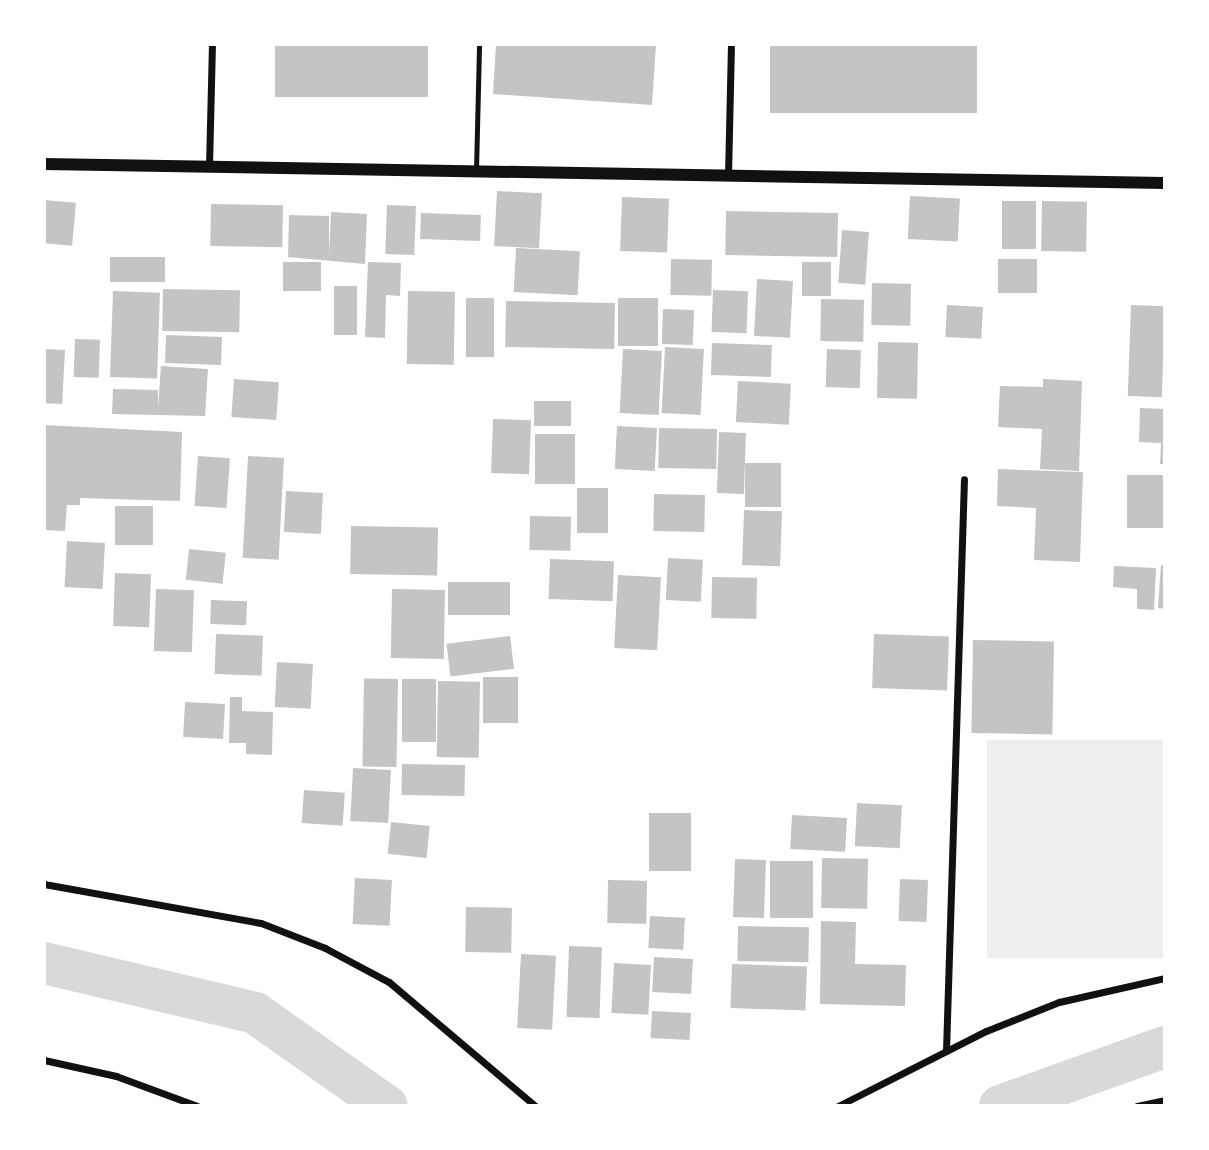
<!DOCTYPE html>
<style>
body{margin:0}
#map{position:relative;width:1209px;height:1150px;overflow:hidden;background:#fff;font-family:Barlow,sans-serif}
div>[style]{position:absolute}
.green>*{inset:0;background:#eee;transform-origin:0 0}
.canal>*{height:42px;margin:-21px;padding:0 21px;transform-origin:21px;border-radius:21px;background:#d9d9d9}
.building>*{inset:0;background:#c4c4c4;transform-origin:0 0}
.service>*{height:5px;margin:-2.5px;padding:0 2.5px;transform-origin:2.5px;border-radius:2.5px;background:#111}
.minor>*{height:7px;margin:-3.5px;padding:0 3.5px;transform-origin:3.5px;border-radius:3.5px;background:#111}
.tertiary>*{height:12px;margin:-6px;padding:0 6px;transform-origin:6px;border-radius:6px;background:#111}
span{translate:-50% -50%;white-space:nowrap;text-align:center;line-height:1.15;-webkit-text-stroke:5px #fff;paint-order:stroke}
.frame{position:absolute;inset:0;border:46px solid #fff;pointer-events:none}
</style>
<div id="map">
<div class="green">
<div style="left:1165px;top:740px;width:218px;height:178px;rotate:90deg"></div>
</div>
<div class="canal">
<div style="left:44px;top:963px;width:217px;rotate:13.3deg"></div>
<div style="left:255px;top:1013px;width:161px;rotate:35.2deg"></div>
<div style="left:1000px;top:1106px;width:175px;rotate:-19.7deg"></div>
</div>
<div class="building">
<div style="left:275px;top:44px;width:153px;height:53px"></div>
<div style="clip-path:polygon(496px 44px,656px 44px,652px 105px,493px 94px)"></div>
<div style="left:770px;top:44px;width:207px;height:69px"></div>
<div style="left:497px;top:191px;width:45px;height:55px;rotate:3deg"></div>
<div style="left:910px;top:196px;width:50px;height:43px;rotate:3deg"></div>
<div style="left:622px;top:197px;width:47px;height:54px;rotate:2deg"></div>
<div style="left:44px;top:200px;width:32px;height:43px;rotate:5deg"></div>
<div style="left:1002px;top:201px;width:34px;height:48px"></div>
<div style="left:1042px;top:201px;width:45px;height:50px;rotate:1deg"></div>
<div style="left:211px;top:204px;width:72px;height:42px;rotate:1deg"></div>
<div style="left:387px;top:205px;width:29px;height:49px;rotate:2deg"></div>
<div style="left:726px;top:211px;width:112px;height:44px;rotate:1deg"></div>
<div style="clip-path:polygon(331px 212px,367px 214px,365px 264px,288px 257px,289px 215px,329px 216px,329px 255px)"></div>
<div style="left:421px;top:213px;width:60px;height:26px;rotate:2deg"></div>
<div style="left:842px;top:230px;width:27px;height:53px;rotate:4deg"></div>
<div style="left:516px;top:248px;width:64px;height:44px;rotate:3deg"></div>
<div style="left:110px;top:257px;width:55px;height:25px"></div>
<div style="left:671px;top:259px;width:41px;height:36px;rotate:1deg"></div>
<div style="left:998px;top:259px;width:39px;height:34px"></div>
<div style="left:283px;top:262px;width:38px;height:29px"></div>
<div style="clip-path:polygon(368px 262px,401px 263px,400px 296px,386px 295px,385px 338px,365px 337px)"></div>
<div style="left:802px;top:262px;width:29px;height:34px"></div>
<div style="left:757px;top:279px;width:36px;height:57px;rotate:3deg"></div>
<div style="left:872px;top:283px;width:39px;height:42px;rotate:1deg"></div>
<div style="left:334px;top:286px;width:23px;height:49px"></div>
<div style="left:163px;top:289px;width:77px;height:42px;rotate:1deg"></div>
<div style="left:713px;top:290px;width:35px;height:42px;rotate:2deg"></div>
<div style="left:113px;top:291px;width:47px;height:86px;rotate:2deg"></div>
<div style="left:408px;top:291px;width:47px;height:73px;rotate:1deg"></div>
<div style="left:466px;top:298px;width:28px;height:59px"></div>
<div style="left:618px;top:298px;width:40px;height:48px"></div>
<div style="left:821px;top:299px;width:43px;height:42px;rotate:1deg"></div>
<div style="left:506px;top:301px;width:109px;height:46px;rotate:1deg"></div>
<div style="left:947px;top:305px;width:36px;height:32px;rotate:3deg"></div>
<div style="left:1131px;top:305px;width:34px;height:91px;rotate:2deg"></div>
<div style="left:663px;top:309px;width:31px;height:35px;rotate:2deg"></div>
<div style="left:166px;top:335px;width:56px;height:28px;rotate:2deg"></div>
<div style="left:75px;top:339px;width:25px;height:38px;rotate:2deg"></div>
<div style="left:878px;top:342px;width:40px;height:56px;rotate:1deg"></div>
<div style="left:712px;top:343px;width:60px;height:32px;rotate:2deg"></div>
<div style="left:665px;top:347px;width:39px;height:66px;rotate:3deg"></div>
<div style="left:44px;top:349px;width:21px;height:54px;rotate:3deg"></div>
<div style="left:623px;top:349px;width:39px;height:64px;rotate:3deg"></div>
<div style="left:827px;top:349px;width:34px;height:38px;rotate:2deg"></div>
<div style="clip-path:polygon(161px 366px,208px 369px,205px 416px,112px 414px,113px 389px,158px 390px,158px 408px)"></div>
<div style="left:234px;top:379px;width:45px;height:38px;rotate:4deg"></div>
<div style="clip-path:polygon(1043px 379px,1082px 381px,1079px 471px,1040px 469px,1042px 429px,998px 427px,1000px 386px,1043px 387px)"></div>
<div style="left:738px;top:381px;width:53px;height:41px;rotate:3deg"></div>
<div style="left:534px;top:401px;width:37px;height:25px"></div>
<div style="clip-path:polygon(1140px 408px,1165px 409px,1165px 464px,1160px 464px,1161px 443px,1139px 442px)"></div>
<div style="left:493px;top:419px;width:38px;height:54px;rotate:2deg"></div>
<div style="clip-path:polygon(44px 425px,182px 432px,180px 501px,80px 498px,80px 505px,67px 505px,65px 531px,44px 530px)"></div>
<div style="left:617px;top:426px;width:40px;height:43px;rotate:3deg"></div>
<div style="left:659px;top:428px;width:58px;height:40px;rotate:1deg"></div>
<div style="left:719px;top:432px;width:27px;height:61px;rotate:2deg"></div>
<div style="left:535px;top:434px;width:40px;height:50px"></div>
<div style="left:198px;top:456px;width:32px;height:50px;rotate:4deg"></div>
<div style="left:248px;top:456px;width:36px;height:102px;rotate:3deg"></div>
<div style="left:745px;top:463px;width:36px;height:44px"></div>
<div style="clip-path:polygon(998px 469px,1083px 472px,1080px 562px,1034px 560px,1036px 508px,997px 506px)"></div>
<div style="left:1127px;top:475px;width:36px;height:53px"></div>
<div style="left:577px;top:488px;width:31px;height:45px"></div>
<div style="left:286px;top:491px;width:37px;height:41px;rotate:3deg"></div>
<div style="left:654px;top:494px;width:51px;height:37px;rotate:1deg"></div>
<div style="left:115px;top:506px;width:38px;height:39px"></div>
<div style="left:744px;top:510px;width:38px;height:55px;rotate:2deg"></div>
<div style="left:530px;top:516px;width:41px;height:34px;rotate:1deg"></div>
<div style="left:351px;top:526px;width:87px;height:48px;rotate:1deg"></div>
<div style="left:67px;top:541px;width:38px;height:46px;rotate:3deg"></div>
<div style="left:189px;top:549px;width:37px;height:31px;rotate:6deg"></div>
<div style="left:668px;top:558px;width:35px;height:42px;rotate:3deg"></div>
<div style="left:550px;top:559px;width:64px;height:40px;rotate:2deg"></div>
<div style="clip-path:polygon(1161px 565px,1165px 566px,1165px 609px,1158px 608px)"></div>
<div style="clip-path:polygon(1114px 566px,1156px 568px,1154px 610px,1137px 609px,1137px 589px,1113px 587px)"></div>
<div style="left:115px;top:573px;width:36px;height:53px;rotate:2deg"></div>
<div style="left:618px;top:575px;width:43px;height:73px;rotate:3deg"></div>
<div style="left:712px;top:577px;width:45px;height:41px;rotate:1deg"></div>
<div style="left:448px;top:582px;width:62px;height:33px"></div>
<div style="left:156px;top:589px;width:38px;height:62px;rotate:2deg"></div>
<div style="left:392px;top:589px;width:53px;height:69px;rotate:1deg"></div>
<div style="left:211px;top:600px;width:36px;height:24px;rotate:2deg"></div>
<div style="left:216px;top:634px;width:47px;height:40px;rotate:2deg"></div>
<div style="left:874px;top:634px;width:75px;height:54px;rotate:2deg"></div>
<div style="left:510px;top:636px;width:33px;height:64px;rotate:83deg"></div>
<div style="left:973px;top:640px;width:81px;height:93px;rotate:1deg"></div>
<div style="left:277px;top:662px;width:36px;height:45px;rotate:3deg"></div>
<div style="left:483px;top:677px;width:35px;height:46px"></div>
<div style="left:398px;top:679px;width:88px;height:34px;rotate:91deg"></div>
<div style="left:402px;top:679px;width:34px;height:63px"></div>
<div style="left:438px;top:681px;width:42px;height:76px;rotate:1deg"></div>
<div style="clip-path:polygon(230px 697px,242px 697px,242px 711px,273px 712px,272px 755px,246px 754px,246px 743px,229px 743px)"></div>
<div style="left:185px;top:702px;width:40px;height:35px;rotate:3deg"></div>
<div style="left:402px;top:764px;width:63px;height:31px;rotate:1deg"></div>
<div style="left:353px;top:768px;width:38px;height:53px;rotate:3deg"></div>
<div style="left:304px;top:790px;width:41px;height:33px;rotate:4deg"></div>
<div style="left:857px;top:803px;width:45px;height:43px;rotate:3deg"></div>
<div style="left:649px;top:813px;width:42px;height:58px"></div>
<div style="left:792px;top:815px;width:55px;height:34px;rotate:3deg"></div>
<div style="left:391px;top:822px;width:39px;height:32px;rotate:6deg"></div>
<div style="left:822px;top:858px;width:46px;height:50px;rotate:1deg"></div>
<div style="left:735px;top:859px;width:31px;height:58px;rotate:2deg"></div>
<div style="left:770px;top:861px;width:43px;height:57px"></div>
<div style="left:355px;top:878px;width:37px;height:46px;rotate:3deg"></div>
<div style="left:900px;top:879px;width:28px;height:42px;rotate:2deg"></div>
<div style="left:608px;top:880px;width:39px;height:43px;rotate:1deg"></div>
<div style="left:466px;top:907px;width:46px;height:45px;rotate:1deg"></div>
<div style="left:650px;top:916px;width:35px;height:32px;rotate:3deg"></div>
<div style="clip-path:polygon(821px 921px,856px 922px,855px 964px,906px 965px,905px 1006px,820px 1004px)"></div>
<div style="left:738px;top:926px;width:71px;height:35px;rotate:1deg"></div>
<div style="left:569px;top:946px;width:33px;height:71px;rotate:2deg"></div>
<div style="left:521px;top:954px;width:35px;height:74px;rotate:3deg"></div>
<div style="left:654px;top:957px;width:39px;height:35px;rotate:3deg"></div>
<div style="left:614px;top:963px;width:37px;height:50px;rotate:3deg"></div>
<div style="left:732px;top:964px;width:75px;height:44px;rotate:2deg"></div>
<div style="left:652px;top:1011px;width:39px;height:27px;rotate:3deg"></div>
</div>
<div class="service">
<div style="left:476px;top:170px;width:126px;rotate:-88.6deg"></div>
</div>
<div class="minor">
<div style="left:209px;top:166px;width:122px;rotate:-88.6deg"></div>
<div style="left:728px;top:176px;width:132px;rotate:-88.7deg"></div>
<div style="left:44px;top:884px;width:220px;rotate:10.2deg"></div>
<div style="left:261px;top:923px;width:69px;rotate:21.3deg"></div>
<div style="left:325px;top:948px;width:72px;rotate:28deg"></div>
<div style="left:389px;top:982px;width:192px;rotate:40.3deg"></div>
<div style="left:946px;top:1051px;width:572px;rotate:-88.2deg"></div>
<div style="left:44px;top:1060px;width:74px;rotate:12.5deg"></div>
<div style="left:116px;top:1076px;width:86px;rotate:20.3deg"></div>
<div style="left:838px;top:1106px;width:166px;rotate:-26.9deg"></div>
<div style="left:986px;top:1031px;width:79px;rotate:-21.7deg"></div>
<div style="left:1059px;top:1002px;width:109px;rotate:-12.8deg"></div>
<div style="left:1137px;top:1106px;width:29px;rotate:-12deg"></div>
</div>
<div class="tertiary">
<div style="left:44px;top:164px;width:1121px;rotate:0.97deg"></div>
</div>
<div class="frame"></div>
</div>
